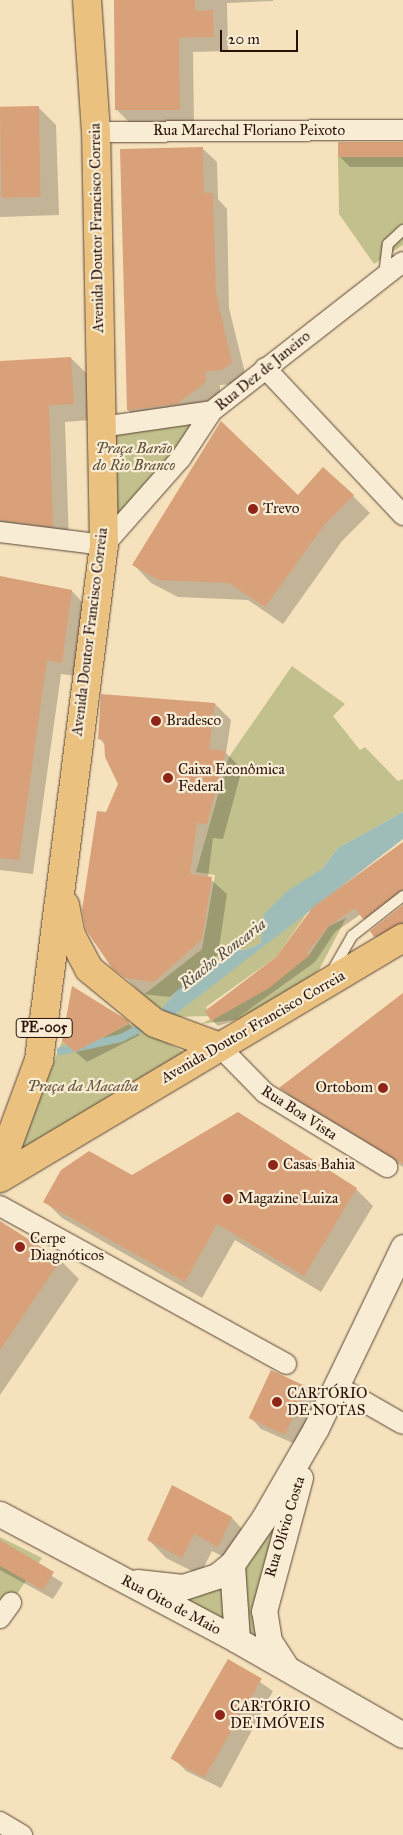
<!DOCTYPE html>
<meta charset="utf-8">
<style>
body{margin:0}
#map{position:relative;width:403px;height:1835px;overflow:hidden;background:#f5e2bd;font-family:"IM FELL Great Primer",serif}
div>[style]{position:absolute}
.green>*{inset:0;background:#c2c18d}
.water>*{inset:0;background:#9ebcb8}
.shadow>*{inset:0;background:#0003}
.stream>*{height:8px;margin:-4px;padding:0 4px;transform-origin:4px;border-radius:4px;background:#9ebcb8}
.building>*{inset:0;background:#d8a179;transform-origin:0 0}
.roads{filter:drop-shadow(0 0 1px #5b4434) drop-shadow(0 0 1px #5b4434)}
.service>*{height:10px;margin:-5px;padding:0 5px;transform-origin:5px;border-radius:5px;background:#f8ecd4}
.minor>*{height:20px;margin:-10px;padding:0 10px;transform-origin:10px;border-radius:10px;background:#f8ecd4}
.tertiary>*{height:25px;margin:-12.5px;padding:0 12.5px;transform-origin:12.5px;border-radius:12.5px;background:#f8ecd4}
.primary>*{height:28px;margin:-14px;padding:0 14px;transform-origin:14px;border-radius:14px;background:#eac17e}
.dots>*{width:14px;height:14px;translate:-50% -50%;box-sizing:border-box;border:2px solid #f8ecd4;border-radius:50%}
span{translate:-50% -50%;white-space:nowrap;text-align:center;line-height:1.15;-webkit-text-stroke:4.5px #f8ecd4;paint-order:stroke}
.shield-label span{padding:1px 4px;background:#f8ecd4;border:1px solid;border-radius:4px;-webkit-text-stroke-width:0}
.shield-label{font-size:14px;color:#281007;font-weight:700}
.street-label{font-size:15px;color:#281007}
.park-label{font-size:15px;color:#5e4e36;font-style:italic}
.poi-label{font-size:15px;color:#281007}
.left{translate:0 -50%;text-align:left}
.right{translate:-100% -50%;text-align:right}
.water-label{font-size:16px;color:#514c45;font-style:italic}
.scale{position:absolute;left:220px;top:30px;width:78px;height:22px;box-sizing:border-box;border:2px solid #281007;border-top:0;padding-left:6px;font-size:15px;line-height:18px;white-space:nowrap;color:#281007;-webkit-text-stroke:4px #f8ecd4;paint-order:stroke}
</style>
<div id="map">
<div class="green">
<div style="clip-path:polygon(403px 156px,403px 245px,374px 264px,339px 214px,338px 157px)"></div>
<div style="clip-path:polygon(212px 411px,104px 545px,102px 427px)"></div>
<div style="clip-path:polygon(292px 666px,345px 704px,333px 716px,360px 750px,365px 747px,398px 781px,403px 779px,403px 812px,338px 848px,322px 869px,269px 909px,261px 943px,245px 950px,229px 948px,220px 954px,218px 966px,181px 986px,161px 1009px,142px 996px,202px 949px,215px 875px,196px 872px,229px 757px)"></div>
<div style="clip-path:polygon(313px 905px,276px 957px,206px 1007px,211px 1016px,172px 1017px)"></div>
<div style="clip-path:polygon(346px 918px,319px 970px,286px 996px,250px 1018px,201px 1024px,267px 989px,309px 955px,329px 926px)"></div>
<div style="clip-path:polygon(131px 1023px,198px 1060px,11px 1172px,62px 1041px,75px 1052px)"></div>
<div style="clip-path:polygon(316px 1428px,264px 1611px,289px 1671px,125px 1580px,217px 1576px)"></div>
<div style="clip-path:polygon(0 1537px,42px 1558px,0 1618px)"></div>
</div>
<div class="water">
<div style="clip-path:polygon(403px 812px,403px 839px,172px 1017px,161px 1009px,181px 986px,218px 966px,221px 950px,245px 950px,261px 943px,264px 914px,287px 891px,322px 869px,338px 848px)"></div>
</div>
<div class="shadow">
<div style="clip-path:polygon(114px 0,273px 0,273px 1px,227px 3px,228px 51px,193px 52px,194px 124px,131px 124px,117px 110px)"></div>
<div style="clip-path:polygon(38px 107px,56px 125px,59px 215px,0 217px,0 108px)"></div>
<div style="clip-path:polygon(403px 144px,403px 167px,350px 167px,339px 156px)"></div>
<div style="clip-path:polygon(202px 148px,217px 162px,218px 199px,227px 209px,229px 308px,246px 377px,237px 384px,220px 385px,220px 397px,192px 418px,142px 424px,128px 410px)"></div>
<div style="clip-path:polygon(71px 358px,88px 375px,90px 420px,65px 422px,69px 543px,0 535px,0 362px)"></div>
<div style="clip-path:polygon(353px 496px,370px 513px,342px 541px,283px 624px,248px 600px,178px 597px,151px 583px,134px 565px,298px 497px)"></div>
<div style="clip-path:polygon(0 578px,72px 591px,86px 606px,77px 676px,61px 674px,33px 874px,0 870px)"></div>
<div style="clip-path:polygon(215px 704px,231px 720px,226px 753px,242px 769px,223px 839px,213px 838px,208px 877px,227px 894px,218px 955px,170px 997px,142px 994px,126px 978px,107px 814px,119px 784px,106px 746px,99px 738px)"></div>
<div style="clip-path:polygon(403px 845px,403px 898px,370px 924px,361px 914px,335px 932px,315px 962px,233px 1021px,218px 1026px,212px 1020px)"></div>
<div style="clip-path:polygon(403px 906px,403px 930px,381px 942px,375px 936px)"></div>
<div style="clip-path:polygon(72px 988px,129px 1024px,140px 1035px,87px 1062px,63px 1041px)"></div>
<div style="clip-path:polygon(403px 994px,403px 1167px,296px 1102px,281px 1088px)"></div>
<div style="clip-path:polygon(356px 1189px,373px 1206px,321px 1292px,235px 1240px,202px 1298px,62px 1218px,45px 1201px)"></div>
<div style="clip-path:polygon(0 1237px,60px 1260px,79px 1279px,0 1395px)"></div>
<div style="clip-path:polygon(306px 1388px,317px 1399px,295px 1444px,261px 1429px,250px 1417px)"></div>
<div style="clip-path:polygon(172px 1487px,232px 1518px,249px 1536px,236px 1563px,212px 1551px,200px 1575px,166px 1558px,149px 1540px)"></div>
<div style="clip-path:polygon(0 1543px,63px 1583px,53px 1599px,0 1570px)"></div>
<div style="clip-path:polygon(229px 1661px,273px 1691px,221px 1788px,186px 1771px,174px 1759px)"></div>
</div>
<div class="stream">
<div style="left:61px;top:1051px;width:61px;rotate:-12.2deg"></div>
<div style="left:121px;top:1038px;width:30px;rotate:-27deg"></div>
</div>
<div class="building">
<div style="clip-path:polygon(114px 0,195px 0,195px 11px,213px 10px,214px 37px,179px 38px,180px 110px,115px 110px)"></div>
<div style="left:39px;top:106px;width:91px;height:39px;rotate:89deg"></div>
<div style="left:338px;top:142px;width:65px;height:15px"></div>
<div style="clip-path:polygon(203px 147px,204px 193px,213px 193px,216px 293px,232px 363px,222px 370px,206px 371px,206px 382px,177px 404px,127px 410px,120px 149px)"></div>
<div style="clip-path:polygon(71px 357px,74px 404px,49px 405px,53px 527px,0 520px,0 361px)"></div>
<div style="clip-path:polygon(221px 421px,298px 495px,323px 467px,354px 495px,325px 524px,265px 607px,229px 583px,159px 580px,132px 565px)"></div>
<div style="clip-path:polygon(0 576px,72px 590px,62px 663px,47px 660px,19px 860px,0 858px)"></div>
<div style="clip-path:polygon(101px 694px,215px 703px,209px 749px,226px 751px,207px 824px,197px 823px,190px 874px,212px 877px,202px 939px,154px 982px,125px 978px,112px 968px,86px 930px,82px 910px,97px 811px,106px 812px,118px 784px,105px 757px,104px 740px,98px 739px)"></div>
<div style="clip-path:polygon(403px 842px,403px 889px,363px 919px,355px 908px,329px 926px,307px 953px,310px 955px,269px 988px,211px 1021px,205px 1011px,276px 957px,313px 907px)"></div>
<div style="clip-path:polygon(403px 905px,403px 922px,374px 937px,370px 931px)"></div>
<div style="clip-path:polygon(72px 986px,127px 1020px,130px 1023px,75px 1052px,62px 1041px)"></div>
<div style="clip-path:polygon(403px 993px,403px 1164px,279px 1088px)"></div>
<div style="clip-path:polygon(238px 1112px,357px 1188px,304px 1276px,217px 1224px,185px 1282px,43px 1202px,61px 1170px,89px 1151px,132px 1175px)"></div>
<div style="clip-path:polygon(0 1221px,61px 1260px,0 1350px)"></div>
<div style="left:271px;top:1370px;width:40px;height:53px;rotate:25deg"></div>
<div style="clip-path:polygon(172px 1485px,232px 1517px,218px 1547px,194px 1534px,182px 1558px,147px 1540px)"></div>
<div style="clip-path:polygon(0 1540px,54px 1572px,43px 1590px,0 1566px)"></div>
<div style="left:228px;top:1659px;width:39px;height:115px;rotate:30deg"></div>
</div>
<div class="roads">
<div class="service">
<div style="left:384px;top:275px;width:31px;rotate:-83deg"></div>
<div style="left:388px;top:244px;width:21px;rotate:-43deg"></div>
<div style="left:331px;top:973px;width:43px;rotate:-60.4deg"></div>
<div style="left:352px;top:936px;width:65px;rotate:-38.1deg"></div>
</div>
<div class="minor">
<div style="left:96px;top:132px;width:307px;rotate:-0.4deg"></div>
<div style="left:265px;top:368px;width:202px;rotate:46.8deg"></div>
<div style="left:102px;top:427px;width:111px;rotate:-8.3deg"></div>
<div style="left:0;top:532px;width:105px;rotate:7.1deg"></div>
<div style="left:104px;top:545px;width:116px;rotate:-48.5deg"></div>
<div style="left:181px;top:458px;width:56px;rotate:-56.6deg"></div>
<div style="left:212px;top:411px;width:242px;rotate:-38deg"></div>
<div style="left:220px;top:1047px;width:64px;rotate:45.6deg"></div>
<div style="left:265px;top:1093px;width:143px;rotate:31.2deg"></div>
<div style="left:0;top:1206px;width:327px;rotate:28.9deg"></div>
<div style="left:335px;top:1385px;width:78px;rotate:29.8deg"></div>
<div style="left:0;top:1618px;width:19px;rotate:-54deg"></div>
<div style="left:0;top:1822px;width:26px;rotate:31deg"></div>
</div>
<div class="tertiary">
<div style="left:0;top:1514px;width:268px;rotate:28deg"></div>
<div style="left:237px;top:1640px;width:191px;rotate:29.8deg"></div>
<div style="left:137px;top:1582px;width:46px;rotate:6.2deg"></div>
<div style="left:183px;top:1587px;width:36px;rotate:-18deg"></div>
<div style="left:217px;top:1576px;width:19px;rotate:-39deg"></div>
<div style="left:237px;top:1640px;width:76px;rotate:-93.8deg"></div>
<div style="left:232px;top:1564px;width:56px;rotate:-55.2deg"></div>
<div style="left:264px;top:1518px;width:104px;rotate:-60deg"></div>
<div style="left:316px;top:1428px;width:201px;rotate:-64.3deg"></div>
<div style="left:286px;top:1667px;width:31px;rotate:-123deg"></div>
<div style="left:269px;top:1641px;width:30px;rotate:-99deg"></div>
<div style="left:264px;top:1611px;width:138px;rotate:-74.9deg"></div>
</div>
<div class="primary">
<div style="left:65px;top:905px;width:31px;rotate:79deg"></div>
<div style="left:71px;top:935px;width:38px;rotate:62deg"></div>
<div style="left:89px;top:969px;width:85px;rotate:39.3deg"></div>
<div style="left:155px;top:1023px;width:69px;rotate:20.3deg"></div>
<div style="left:0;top:1166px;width:113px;rotate:-69.8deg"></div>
<div style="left:39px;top:1060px;width:519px;rotate:-82.81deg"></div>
<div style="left:104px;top:545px;width:413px;rotate:-91.1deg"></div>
<div style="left:96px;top:132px;width:132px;rotate:-93.9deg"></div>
<div style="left:0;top:1178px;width:469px;rotate:-30.8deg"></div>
</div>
</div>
<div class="dots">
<div style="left:253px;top:509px;background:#8f2418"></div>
<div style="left:156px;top:721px;background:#8f2418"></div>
<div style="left:168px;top:778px;background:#8f2418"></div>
<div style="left:383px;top:1088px;background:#8f2418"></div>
<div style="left:273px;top:1165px;background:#8f2418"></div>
<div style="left:228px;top:1199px;background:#8f2418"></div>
<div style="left:20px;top:1247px;background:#8f2418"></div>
<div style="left:277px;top:1402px;background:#8f2418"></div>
<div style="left:220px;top:1715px;background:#8f2418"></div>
</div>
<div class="shield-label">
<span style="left:44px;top:1028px">PE-005</span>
</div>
<div class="street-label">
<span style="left:249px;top:131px">Rua Marechal Floriano Peixoto</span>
<span style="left:97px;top:228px;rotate:-91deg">Avenida Doutor Francisco Correia</span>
<span style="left:263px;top:371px;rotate:-39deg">Rua Dez de Janeiro</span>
<span style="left:90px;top:632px;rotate:-83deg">Avenida Doutor Francisco Correia</span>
<span style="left:253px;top:1027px;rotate:-30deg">Avenida Doutor Francisco Correia</span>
<span style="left:299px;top:1113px;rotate:33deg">Rua Boa Vista</span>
<span style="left:285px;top:1527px;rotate:-73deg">Rua Olívio Costa</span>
<span style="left:171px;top:1605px;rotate:28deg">Rua Oito de Maio</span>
</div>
<div class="park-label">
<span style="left:134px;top:457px">Praça Barão<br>do Rio Branco</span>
<span style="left:83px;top:1087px">Praça da Macaíba</span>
</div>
<div class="poi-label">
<span class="left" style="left:263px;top:509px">Trevo</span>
<span class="left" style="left:166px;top:721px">Bradesco</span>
<span class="left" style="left:178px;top:778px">Caixa Econômica<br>Federal</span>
<span class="right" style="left:373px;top:1088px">Ortobom</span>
<span class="left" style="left:283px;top:1165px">Casas Bahia</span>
<span class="left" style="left:238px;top:1199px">Magazine Luiza</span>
<span class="left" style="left:30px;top:1247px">Cerpe<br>Diagnóticos</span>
<span class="left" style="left:287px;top:1402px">CARTÓRIO<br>DE NOTAS</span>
<span class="left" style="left:230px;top:1715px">CARTÓRIO<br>DE IMÓVEIS</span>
</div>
<div class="water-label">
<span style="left:223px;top:954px;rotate:-38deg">Riacho Roncaria</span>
</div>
<div class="scale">20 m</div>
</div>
